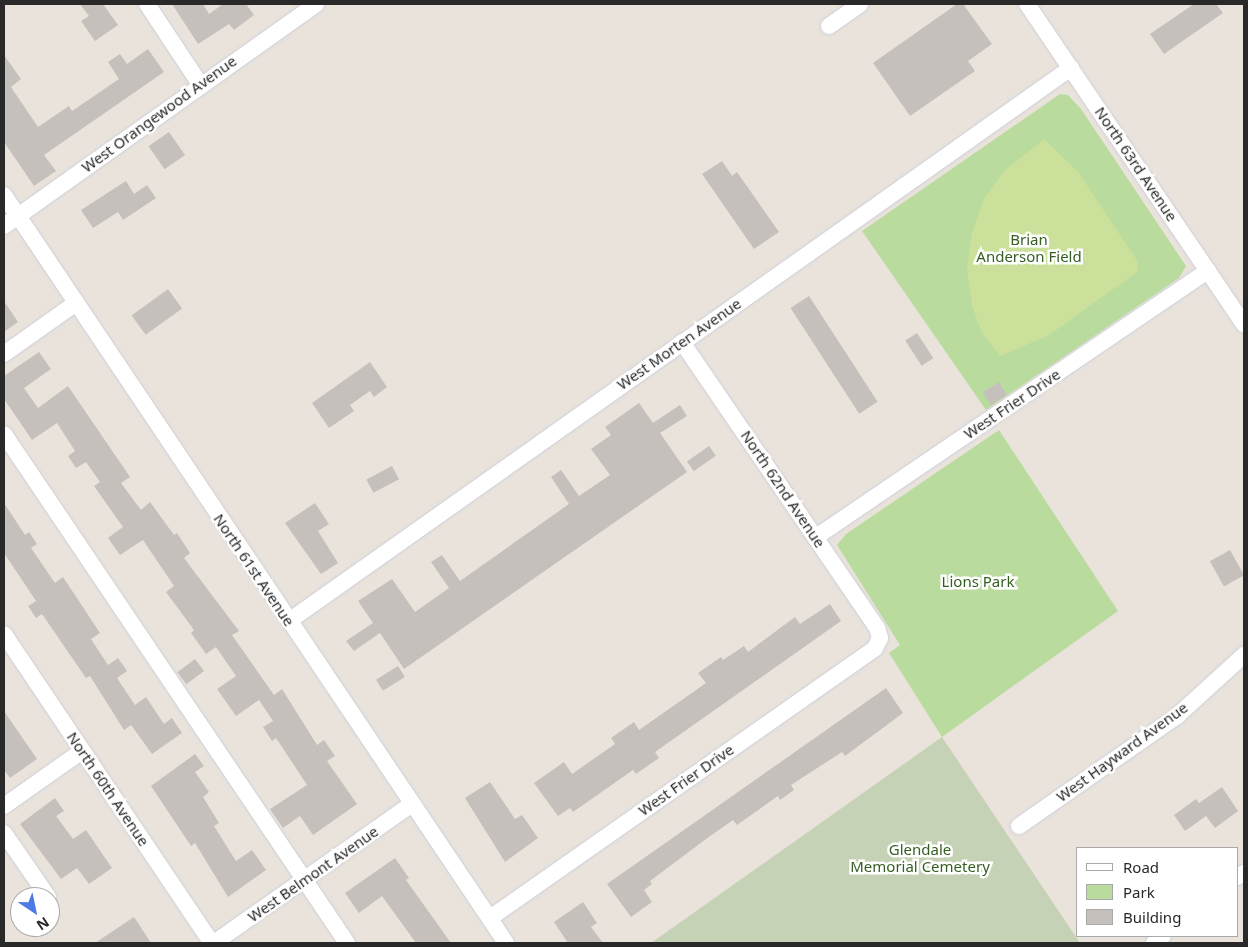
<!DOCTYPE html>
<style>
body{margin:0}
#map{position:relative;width:1248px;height:947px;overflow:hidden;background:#eae3dc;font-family:"Noto Sans",sans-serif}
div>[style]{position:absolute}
.green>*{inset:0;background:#badb9e}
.cemetery>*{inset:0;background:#c6d2b5}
.pitch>*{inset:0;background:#cbe19b}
.building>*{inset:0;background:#c5c0bc;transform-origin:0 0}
.roads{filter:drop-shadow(0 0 1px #cbcfd9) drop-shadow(0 0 1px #cbcfd9)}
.minor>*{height:16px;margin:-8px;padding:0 8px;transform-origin:8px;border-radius:8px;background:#fff}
span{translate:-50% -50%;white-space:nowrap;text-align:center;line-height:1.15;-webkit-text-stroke:5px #fff;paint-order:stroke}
.street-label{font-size:15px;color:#292929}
.park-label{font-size:15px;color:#355e21}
.frame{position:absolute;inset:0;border:5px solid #292929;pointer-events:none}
.legend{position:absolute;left:1076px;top:847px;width:162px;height:90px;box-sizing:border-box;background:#fff;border:1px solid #a9a9a9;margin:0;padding:6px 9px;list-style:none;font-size:15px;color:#292929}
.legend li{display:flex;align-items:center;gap:10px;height:25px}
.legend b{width:25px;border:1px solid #a9a9a9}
.north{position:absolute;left:10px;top:887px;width:50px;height:50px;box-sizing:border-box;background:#fff;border:1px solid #a9a9a9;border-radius:50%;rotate:146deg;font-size:14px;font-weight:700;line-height:20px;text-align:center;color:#292929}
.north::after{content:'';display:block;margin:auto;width:18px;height:22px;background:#4d7be6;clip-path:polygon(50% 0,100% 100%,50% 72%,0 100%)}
</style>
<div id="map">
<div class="green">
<div style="clip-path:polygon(1060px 94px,1068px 95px,1081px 109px,1186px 266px,1179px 278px,986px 410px,862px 231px)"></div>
<div style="clip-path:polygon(999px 430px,1118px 611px,942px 737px,889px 653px,900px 645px,837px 545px,846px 534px)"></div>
</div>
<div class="cemetery">
<div style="clip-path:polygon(942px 737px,1080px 943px,651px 943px)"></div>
</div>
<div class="pitch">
<div style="clip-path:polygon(1044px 139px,1078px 172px,1138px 262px,1137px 272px,1049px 335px,1000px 356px,982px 333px,972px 305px,967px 270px,972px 233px,984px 199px,1004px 171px)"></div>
</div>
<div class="building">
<div style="clip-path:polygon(80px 4px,103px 4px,118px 25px,95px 41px,81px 21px,89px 16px)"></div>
<div style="clip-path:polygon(172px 4px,203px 4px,209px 14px,223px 4px,246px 4px,254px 15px,234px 30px,229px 24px,198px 44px)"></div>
<div style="clip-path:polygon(957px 4px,963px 4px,992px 44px,968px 61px,975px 71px,910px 116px,873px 63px)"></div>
<div style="clip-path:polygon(1194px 4px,1216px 4px,1223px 13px,1164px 54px,1150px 34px)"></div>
<div style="clip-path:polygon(148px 49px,164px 72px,44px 155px,56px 171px,34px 186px,4px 142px,4px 55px,21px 79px,11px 87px,38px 127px,69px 106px,72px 111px,119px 79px,108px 62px,120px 54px,127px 64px)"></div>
<div style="left:169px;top:132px;width:28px;height:25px;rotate:55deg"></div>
<div style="clip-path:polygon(722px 161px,732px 176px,737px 172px,779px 232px,754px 249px,702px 174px)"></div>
<div style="clip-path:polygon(126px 181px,134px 194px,147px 185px,156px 198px,123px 220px,118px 212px,93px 228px,81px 210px)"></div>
<div style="left:168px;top:289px;width:24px;height:45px;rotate:54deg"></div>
<div style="left:809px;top:296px;width:126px;height:22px;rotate:57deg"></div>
<div style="clip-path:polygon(4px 301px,18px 322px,4px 332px)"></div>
<div style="left:917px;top:333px;width:30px;height:14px;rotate:57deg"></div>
<div style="clip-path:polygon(39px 352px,51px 369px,24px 388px,38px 408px,68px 386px,130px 477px,121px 483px,141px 510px,150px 502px,174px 535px,177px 533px,190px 553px,184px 558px,239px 631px,232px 635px,274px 695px,282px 689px,317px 745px,324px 740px,335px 756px,327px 761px,357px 804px,313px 835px,300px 816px,283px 828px,270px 809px,307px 785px,276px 738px,272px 741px,263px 727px,273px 721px,259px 700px,236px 716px,217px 689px,236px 676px,216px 647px,206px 654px,191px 633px,194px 630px,166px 592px,174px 586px,143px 540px,120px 555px,108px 538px,123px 527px,94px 486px,100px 482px,86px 462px,76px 468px,68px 456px,75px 451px,57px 423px,32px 440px,4px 399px,4px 376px)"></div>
<div style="clip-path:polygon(370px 362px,387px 387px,374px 397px,370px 391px,350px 405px,354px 411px,329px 428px,312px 403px)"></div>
<div style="left:999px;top:382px;width:15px;height:19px;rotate:58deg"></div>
<div style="clip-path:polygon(639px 403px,653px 423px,680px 405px,687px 416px,660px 433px,687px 472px,404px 669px,380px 633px,354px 651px,346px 641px,373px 623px,358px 601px,392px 579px,415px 612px,449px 588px,431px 562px,442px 555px,460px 581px,569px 504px,551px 477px,561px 470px,579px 496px,610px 475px,591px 449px,611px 435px,605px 427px)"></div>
<div style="left:709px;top:446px;width:12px;height:27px;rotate:55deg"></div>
<div style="left:392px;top:466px;width:15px;height:29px;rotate:62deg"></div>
<div style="clip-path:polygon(4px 503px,25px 535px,29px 532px,37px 544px,31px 548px,55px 583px,63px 577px,100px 633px,91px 639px,108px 665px,118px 658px,127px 671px,117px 678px,135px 705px,146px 697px,164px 724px,172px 718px,182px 733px,152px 754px,131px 725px,124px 730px,90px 676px,86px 678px,42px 614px,36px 618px,28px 606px,36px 601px,4px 553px)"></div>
<div style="clip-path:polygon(315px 503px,329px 524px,318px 531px,338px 563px,321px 574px,285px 523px)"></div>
<div style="left:1230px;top:550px;width:29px;height:23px;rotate:61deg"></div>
<div style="clip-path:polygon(830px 604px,841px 621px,655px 752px,659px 758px,636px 774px,633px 770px,573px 812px,570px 808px,558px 816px,534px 783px,564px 762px,572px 774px,615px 744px,611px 738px,634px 722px,639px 730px,706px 683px,698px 673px,721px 657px,723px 660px,744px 646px,748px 652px,795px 617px,800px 624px)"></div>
<div style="left:195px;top:659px;width:15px;height:22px;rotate:53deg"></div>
<div style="left:398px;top:666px;width:13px;height:26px;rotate:58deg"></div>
<div style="clip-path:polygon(886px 688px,903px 713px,845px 756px,842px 752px,791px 785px,794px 790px,780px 800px,778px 796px,737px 825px,733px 820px,706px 839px,650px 881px,652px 884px,644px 890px,652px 902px,631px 917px,607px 884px)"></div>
<div style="clip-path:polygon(4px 711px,37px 759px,10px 778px,4px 770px)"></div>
<div style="clip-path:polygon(195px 754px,204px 766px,195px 772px,209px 792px,203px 797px,219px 823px,214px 826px,236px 861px,252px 850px,266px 870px,228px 897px,195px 843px,191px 846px,151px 786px)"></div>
<div style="clip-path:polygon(490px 782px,515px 819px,522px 815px,538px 838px,505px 862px,465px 798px)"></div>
<div style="clip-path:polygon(1222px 787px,1238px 811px,1215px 828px,1206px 816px,1185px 831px,1174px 815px,1196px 799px,1199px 803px)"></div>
<div style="clip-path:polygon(55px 798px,64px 811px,56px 816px,73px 839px,86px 830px,112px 868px,89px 884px,77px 868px,61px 879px,20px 824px)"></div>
<div style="clip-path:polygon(395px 858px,409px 878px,406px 880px,451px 943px,416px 943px,382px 896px,359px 913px,345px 893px)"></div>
<div style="clip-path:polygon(583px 902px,597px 923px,591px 927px,603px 943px,568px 943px,554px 922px)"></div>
<div style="clip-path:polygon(134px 917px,151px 943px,95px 943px)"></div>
</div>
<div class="roads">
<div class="minor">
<div style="left:147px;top:4px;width:96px;rotate:56.5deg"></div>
<div style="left:1027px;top:4px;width:387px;rotate:55.9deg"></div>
<div style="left:829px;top:26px;width:38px;rotate:-35deg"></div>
<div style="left:4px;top:195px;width:901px;rotate:56.13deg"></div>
<div style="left:4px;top:226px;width:383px;rotate:-35.4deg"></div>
<div style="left:4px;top:354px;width:88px;rotate:-35.3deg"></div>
<div style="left:4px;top:434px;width:614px;rotate:56.03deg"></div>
<div style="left:816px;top:537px;width:474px;rotate:-34.2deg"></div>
<div style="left:289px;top:621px;width:958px;rotate:-35.27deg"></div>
<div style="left:4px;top:634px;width:372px;rotate:56.1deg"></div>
<div style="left:4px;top:806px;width:95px;rotate:-35.2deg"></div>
<div style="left:1019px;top:826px;width:193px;rotate:-34.8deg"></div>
<div style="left:1177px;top:716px;width:91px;rotate:-42.3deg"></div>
<div style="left:4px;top:833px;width:78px;rotate:55.5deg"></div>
<div style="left:1237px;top:877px;width:8px;rotate:-30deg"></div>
<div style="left:490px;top:918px;width:470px;rotate:-35deg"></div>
<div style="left:875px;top:648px;width:11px;rotate:-63deg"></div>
<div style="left:880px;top:638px;width:10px;rotate:-107deg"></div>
<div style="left:877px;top:628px;width:346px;rotate:-124.3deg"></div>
<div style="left:214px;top:943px;width:242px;rotate:-35.1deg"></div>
<div style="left:1154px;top:943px;width:11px;rotate:-38deg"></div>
</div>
</div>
<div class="street-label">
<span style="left:159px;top:114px;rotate:-36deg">West Orangewood Avenue</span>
<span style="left:1136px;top:164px;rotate:56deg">North 63rd Avenue</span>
<span style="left:679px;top:344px;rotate:-35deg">West Morten Avenue</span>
<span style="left:1012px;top:404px;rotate:-34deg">West Frier Drive</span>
<span style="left:783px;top:489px;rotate:56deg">North 62nd Avenue</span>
<span style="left:254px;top:570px;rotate:56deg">North 61st Avenue</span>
<span style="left:1122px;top:752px;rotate:-36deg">West Hayward Avenue</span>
<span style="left:686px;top:780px;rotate:-35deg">West Frier Drive</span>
<span style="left:108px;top:789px;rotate:56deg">North 60th Avenue</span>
<span style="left:313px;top:874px;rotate:-35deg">West Belmont Avenue</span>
</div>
<div class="park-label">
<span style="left:1029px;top:248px">Brian<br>Anderson Field</span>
<span style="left:978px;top:582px">Lions Park</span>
<span style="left:920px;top:858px">Glendale<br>Memorial Cemetery</span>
</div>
<div class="frame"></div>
<ul class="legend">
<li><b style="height:6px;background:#fff"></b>Road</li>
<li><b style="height:14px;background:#badb9e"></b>Park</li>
<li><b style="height:14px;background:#c5c0bc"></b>Building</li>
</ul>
<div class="north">N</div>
</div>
